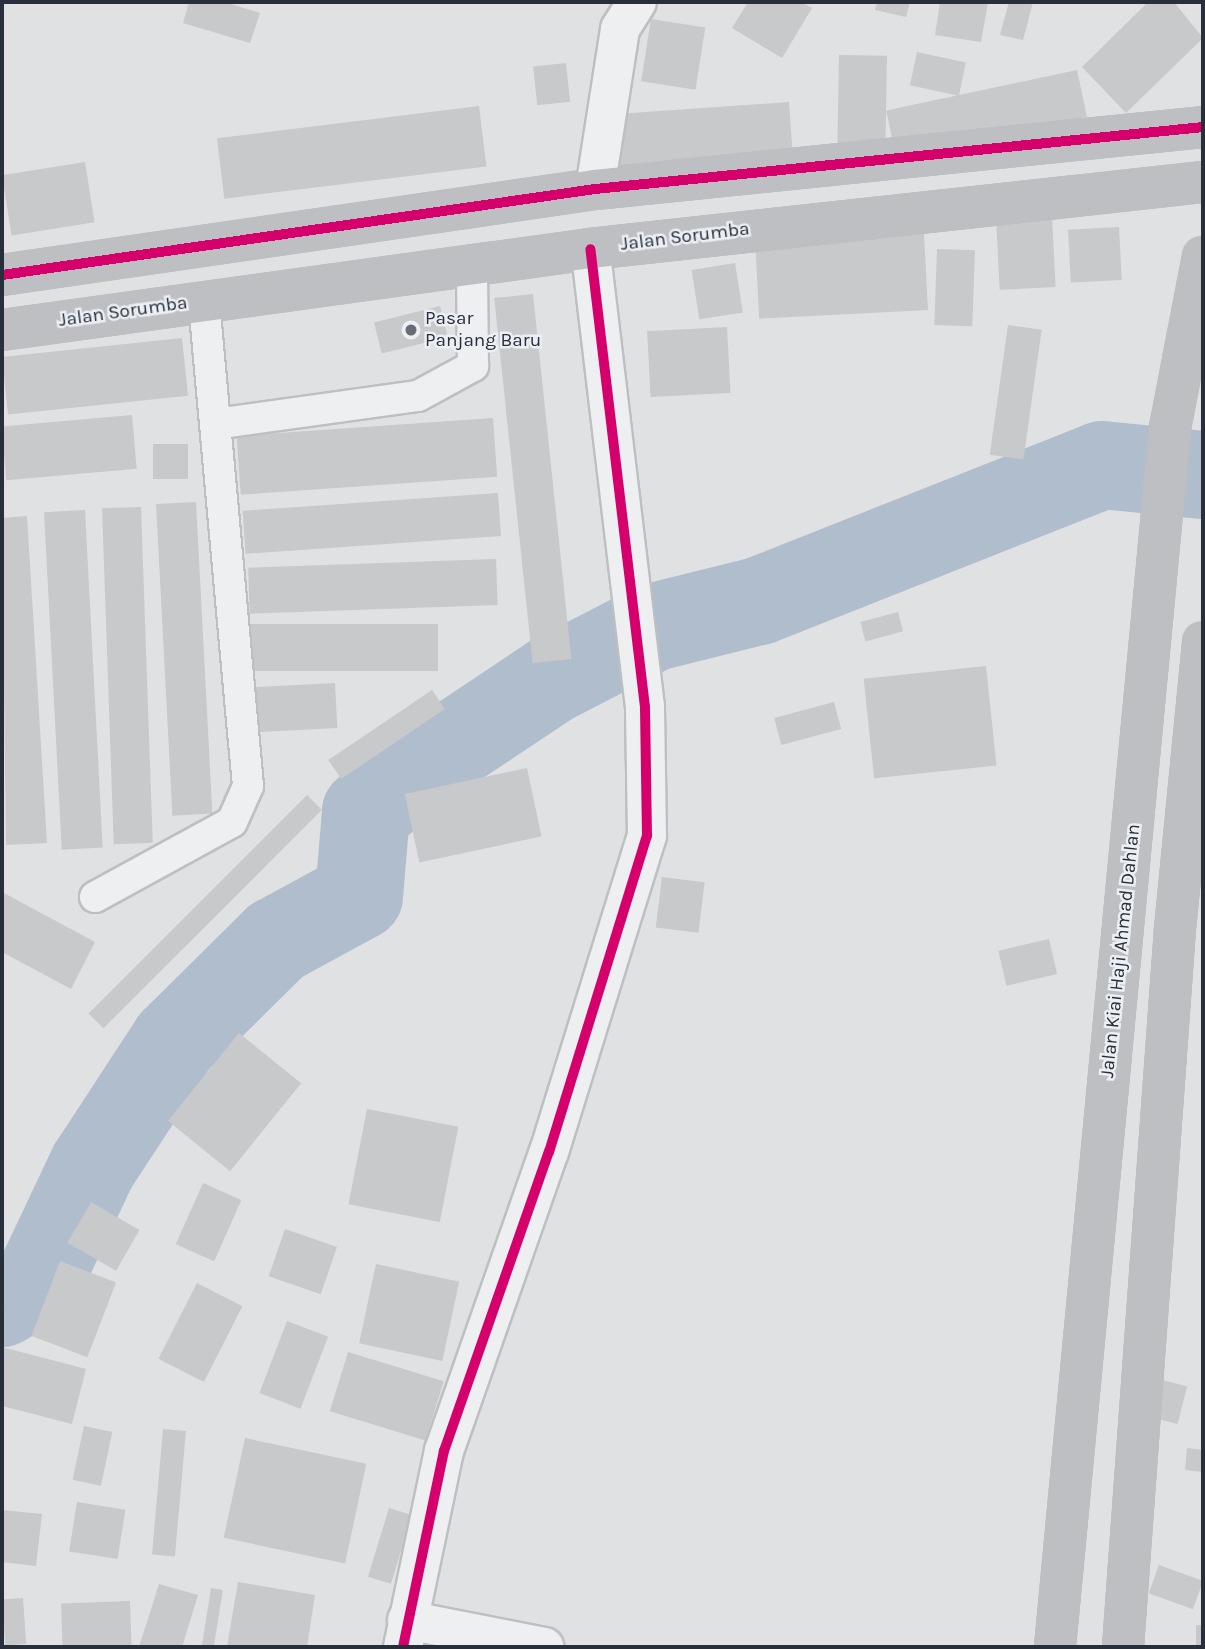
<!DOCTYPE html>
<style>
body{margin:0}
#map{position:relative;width:1205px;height:1649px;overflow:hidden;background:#dfe1e3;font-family:Karla,sans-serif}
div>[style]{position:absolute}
.river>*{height:88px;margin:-44px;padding:0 44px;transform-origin:44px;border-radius:44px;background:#afbdcc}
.building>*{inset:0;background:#c7c9cb;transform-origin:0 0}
.roads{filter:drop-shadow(2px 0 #bdbfc1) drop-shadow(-2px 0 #bdbfc1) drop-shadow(0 2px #bdbfc1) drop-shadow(0 -2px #bdbfc1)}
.lane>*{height:30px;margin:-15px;padding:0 15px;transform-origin:15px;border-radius:15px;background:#eeeff0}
.street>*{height:38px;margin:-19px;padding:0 19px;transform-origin:19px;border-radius:19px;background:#eeeff0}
.secondary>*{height:38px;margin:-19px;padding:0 19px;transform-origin:19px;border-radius:19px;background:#bdbfc3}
.cycleway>*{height:10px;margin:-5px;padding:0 5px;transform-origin:5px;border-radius:5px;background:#d6006c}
.dots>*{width:19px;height:19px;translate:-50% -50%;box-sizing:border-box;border:4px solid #eceff3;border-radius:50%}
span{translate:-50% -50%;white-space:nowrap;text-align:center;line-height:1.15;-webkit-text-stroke:5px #eceff3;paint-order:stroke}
.street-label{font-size:19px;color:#282e3a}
.poi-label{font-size:19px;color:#282e3a}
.left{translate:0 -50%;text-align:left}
.frame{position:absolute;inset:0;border:4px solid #282e3a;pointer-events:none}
</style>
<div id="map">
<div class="river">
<i style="left:2px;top:1303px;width:44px;rotate:-31.9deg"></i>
<i style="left:39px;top:1280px;width:126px;rotate:-64.7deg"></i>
<i style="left:93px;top:1166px;width:148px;rotate:-56.8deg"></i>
<i style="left:174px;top:1042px;width:144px;rotate:-44.7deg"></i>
<i style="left:276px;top:941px;width:94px;rotate:-28.5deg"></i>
<i style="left:359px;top:896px;width:84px;rotate:-85.2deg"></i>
<i style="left:366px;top:812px;width:116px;rotate:-37.3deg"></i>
<i style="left:458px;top:742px;width:112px;rotate:-33.7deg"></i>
<i style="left:551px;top:680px;width:116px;rotate:-27.2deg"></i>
<i style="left:654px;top:627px;width:108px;rotate:-13.9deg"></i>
<i style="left:759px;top:601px;width:369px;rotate:-21.6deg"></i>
<i style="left:1102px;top:465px;width:101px;rotate:5.7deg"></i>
</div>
<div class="building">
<i style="clip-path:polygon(189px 2px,224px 2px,260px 13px,250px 43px,183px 23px)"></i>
<i style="clip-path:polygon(748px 2px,801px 2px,812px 8px,782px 58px,732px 28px)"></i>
<i style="clip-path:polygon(877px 2px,910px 2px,906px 17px,875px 10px)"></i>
<i style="clip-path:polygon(940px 2px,988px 2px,981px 42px,935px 35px)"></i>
<i style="clip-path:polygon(1009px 2px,1033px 2px,1023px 40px,1000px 35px)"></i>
<i style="clip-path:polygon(1148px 2px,1174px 2px,1203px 38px,1126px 113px,1082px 67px)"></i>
<i style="left:651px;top:19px;width:55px;height:63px;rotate:9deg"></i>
<i style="left:917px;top:52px;width:50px;height:34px;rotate:12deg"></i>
<i style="left:839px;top:55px;width:48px;height:102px;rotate:1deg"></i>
<i style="left:566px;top:63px;width:39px;height:33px;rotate:84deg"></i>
<i style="left:1077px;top:70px;width:48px;height:195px;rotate:78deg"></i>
<i style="left:789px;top:102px;width:64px;height:173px;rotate:86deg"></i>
<i style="left:479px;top:106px;width:61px;height:264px;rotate:83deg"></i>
<i style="left:85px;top:162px;width:61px;height:84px;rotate:81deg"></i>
<i style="left:1052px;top:217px;width:70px;height:56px;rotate:87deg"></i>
<i style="left:1119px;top:227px;width:53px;height:51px;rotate:87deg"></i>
<i style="left:924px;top:234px;width:76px;height:169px;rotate:87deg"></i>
<i style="left:937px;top:249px;width:38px;height:76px;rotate:2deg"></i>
<i style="left:735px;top:263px;width:50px;height:44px;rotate:81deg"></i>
<i style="left:533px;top:294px;width:367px;height:39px;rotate:84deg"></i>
<i style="left:440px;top:306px;width:32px;height:68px;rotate:76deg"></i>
<i style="left:1008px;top:325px;width:34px;height:131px;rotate:8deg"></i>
<i style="left:727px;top:327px;width:66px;height:80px;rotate:87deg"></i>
<i style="left:182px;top:338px;width:58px;height:181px;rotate:84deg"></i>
<i style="left:132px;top:415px;width:54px;height:131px;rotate:85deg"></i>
<i style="left:493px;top:418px;width:59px;height:257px;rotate:86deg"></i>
<i style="left:153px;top:444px;width:35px;height:35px"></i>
<i style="left:498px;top:493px;width:43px;height:256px;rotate:86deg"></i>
<i style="left:196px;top:502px;width:312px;height:40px;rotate:87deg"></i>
<i style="left:141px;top:507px;width:336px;height:39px;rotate:88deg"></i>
<i style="left:85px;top:510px;width:338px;height:41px;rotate:87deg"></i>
<i style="clip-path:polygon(27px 516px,47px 843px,6px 845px,2px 518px)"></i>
<i style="left:496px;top:559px;width:46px;height:248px;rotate:88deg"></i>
<i style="left:898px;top:612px;width:20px;height:39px;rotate:75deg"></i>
<i style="left:438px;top:624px;width:47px;height:196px;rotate:90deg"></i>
<i style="left:986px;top:666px;width:100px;height:123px;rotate:84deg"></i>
<i style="left:335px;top:683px;width:45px;height:90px;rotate:87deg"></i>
<i style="left:432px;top:690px;width:23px;height:125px;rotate:56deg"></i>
<i style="left:834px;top:702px;width:28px;height:62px;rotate:75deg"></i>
<i style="left:527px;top:768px;width:70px;height:125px;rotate:78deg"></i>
<i style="left:307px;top:795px;width:21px;height:309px;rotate:45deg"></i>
<i style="left:662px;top:877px;width:43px;height:51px;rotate:7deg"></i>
<i style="clip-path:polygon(2px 892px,95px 942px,71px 989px,2px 952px)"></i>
<i style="left:1049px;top:939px;width:36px;height:52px;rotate:77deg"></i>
<i style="left:239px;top:1033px;width:80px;height:113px;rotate:39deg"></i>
<i style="left:367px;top:1109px;width:93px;height:97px;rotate:11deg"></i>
<i style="left:203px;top:1183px;width:42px;height:67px;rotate:24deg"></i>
<i style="left:91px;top:1202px;width:56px;height:47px;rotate:30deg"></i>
<i style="left:285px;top:1229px;width:55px;height:50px;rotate:19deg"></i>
<i style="left:60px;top:1261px;width:60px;height:80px;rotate:21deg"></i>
<i style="left:376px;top:1264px;width:85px;height:81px;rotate:12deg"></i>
<i style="left:197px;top:1283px;width:51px;height:85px;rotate:27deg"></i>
<i style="left:287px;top:1321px;width:44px;height:77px;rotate:21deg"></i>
<i style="clip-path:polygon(2px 1347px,86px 1369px,72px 1424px,2px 1406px)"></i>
<i style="left:348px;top:1352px;width:100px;height:62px;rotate:17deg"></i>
<i style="left:1158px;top:1379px;width:30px;height:39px;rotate:14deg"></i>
<i style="left:84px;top:1426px;width:29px;height:55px;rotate:12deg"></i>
<i style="left:163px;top:1429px;width:23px;height:126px;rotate:5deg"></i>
<i style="left:245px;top:1438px;width:124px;height:102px;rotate:12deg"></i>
<i style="clip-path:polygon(1187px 1448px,1203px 1450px,1203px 1472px,1185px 1470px)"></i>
<i style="left:77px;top:1502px;width:49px;height:50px;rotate:9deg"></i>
<i style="left:389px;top:1508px;width:24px;height:72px;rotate:17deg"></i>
<i style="clip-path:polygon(2px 1510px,42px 1514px,36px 1566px,2px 1562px)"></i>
<i style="left:1159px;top:1565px;width:47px;height:30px;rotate:20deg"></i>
<i style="clip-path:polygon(238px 1582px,315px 1595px,307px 1647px,227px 1647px)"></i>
<i style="clip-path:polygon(159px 1584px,198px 1595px,182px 1647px,139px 1647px)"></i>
<i style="left:211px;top:1588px;width:12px;height:60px;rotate:9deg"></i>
<i style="left:23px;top:1598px;width:46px;height:21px;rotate:86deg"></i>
<i style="left:130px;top:1601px;width:46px;height:69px;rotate:88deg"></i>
<i style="left:1196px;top:1625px;width:7px;height:22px"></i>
</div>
<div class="roads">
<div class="lane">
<i style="left:215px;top:424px;width:205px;rotate:-7.9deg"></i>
<i style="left:418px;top:396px;width:63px;rotate:-28.6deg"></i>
<i style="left:473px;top:366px;width:101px;rotate:-90.6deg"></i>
<i style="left:95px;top:897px;width:156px;rotate:-28.7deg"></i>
<i style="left:232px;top:822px;width:39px;rotate:-66deg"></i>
<i style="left:248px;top:786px;width:488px;rotate:-95.2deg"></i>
</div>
<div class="street">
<i style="left:595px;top:189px;width:162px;rotate:-81.1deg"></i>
<i style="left:620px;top:29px;width:32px;rotate:-58deg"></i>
<i style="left:407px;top:1620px;width:140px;rotate:11.1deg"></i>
<i style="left:403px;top:1647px;width:200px;rotate:-78.2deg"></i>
<i style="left:444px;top:1451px;width:317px;rotate:-70.7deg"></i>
<i style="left:549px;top:1152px;width:331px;rotate:-72.8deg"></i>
<i style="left:647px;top:836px;width:129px;rotate:-90.9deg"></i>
<i style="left:645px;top:707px;width:461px;rotate:-96.8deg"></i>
</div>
<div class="secondary">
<i style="left:2px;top:275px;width:599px;rotate:-8.25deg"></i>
<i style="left:595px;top:189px;width:611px;rotate:-5.82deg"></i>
<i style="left:2px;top:330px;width:594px;rotate:-7.84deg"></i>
<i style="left:590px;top:249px;width:617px;rotate:-6.24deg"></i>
<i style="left:1055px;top:1647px;width:1224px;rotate:-84.61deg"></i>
<i style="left:1170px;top:428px;width:174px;rotate:-79.1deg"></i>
<i style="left:1123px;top:1647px;width:720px;rotate:-85.86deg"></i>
<i style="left:1175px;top:929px;width:288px;rotate:-84.4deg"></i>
</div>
</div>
<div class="cycleway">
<i style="left:2px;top:275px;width:599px;rotate:-8.25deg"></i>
<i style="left:595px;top:189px;width:611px;rotate:-5.82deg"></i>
<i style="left:403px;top:1647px;width:200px;rotate:-78.2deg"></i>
<i style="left:444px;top:1451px;width:317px;rotate:-70.7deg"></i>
<i style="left:549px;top:1152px;width:331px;rotate:-72.8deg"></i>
<i style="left:647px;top:836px;width:129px;rotate:-90.9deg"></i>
<i style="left:645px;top:707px;width:461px;rotate:-96.8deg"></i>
</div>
<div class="dots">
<i style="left:411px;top:330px;background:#686d75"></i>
</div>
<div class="street-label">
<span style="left:685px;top:237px;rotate:-7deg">Jalan Sorumba</span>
<span style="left:123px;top:312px;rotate:-8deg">Jalan Sorumba</span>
<span style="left:1121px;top:951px;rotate:-84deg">Jalan Kiai Haji Ahmad Dahlan</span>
</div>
<div class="poi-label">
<span class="left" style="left:425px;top:330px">Pasar<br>Panjang Baru</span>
</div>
<div class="frame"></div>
</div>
